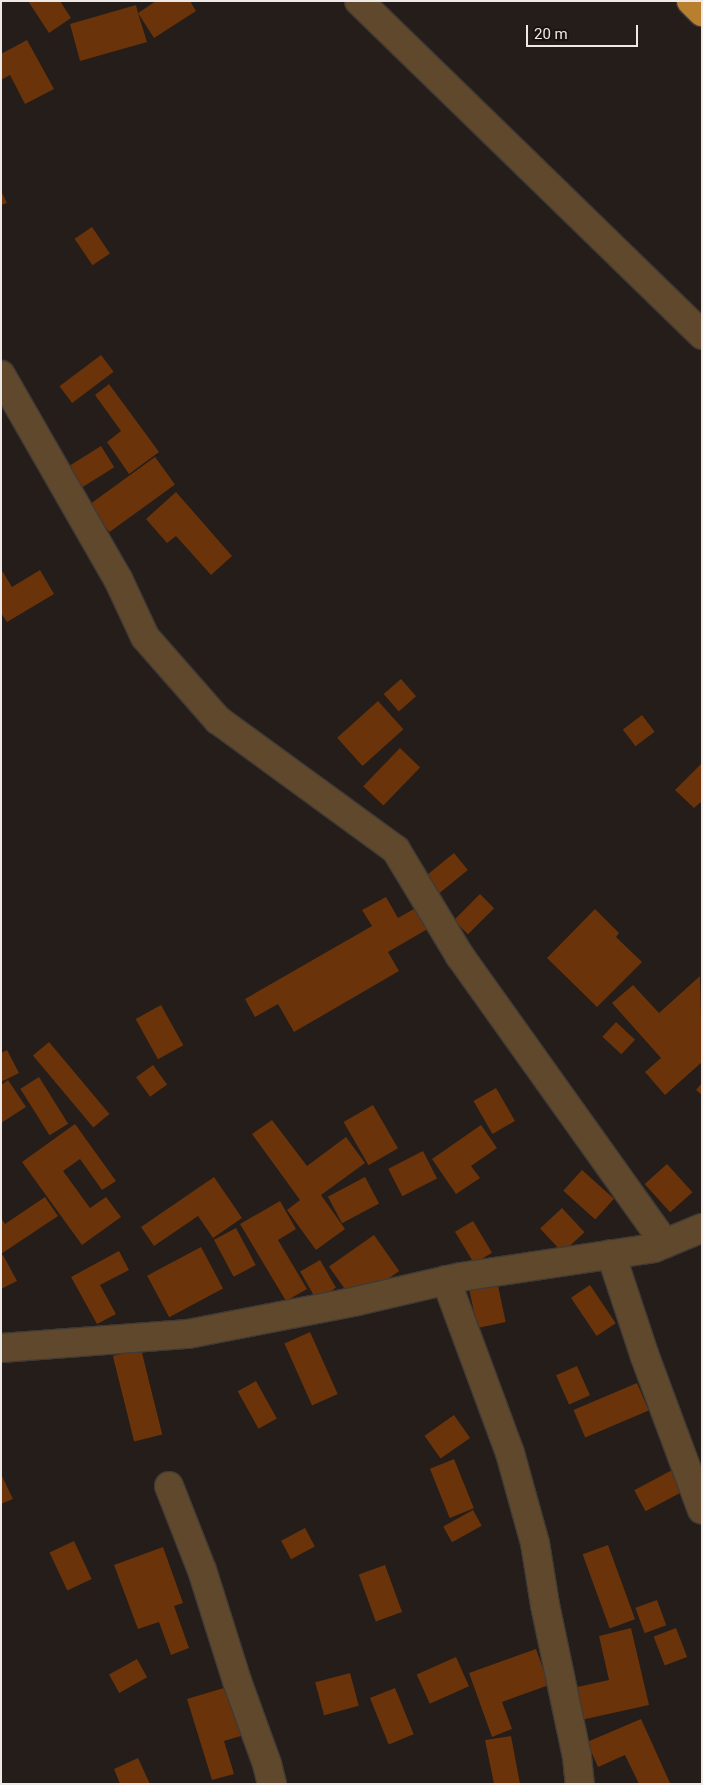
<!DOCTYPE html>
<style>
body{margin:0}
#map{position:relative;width:703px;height:1785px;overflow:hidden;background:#241d19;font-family:Roboto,sans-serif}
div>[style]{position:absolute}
.building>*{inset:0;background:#6a3309;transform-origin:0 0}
.roads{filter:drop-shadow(1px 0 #403a36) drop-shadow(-1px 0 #403a36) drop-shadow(0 1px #403a36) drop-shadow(0 -1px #403a36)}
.minor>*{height:28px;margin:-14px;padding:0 14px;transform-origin:14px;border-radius:14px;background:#5f482b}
.highway>*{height:28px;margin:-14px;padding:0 14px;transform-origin:14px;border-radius:14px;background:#b87f2f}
span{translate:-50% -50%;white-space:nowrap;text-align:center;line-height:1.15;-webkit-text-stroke:5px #1a1310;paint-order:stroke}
.frame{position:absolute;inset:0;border:2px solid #eee9e7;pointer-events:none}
.scale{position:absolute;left:526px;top:25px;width:112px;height:22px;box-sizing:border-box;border:2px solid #eee9e7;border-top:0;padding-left:6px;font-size:15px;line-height:18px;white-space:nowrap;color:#eee9e7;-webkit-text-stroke:4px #1a1310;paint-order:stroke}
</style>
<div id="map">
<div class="building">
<i style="clip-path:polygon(28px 1px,60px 1px,71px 18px,49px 33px)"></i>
<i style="clip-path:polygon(156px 1px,190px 1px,196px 11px,154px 38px,138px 13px,147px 42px,80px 61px,70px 24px,136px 5px,138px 13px)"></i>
<i style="clip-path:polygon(27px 40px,54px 89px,25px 104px,10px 75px,1px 80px,1px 54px)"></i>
<i style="clip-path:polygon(1px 191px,7px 203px,1px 205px)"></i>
<i style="left:92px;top:227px;width:32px;height:21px;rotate:56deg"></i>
<i style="left:101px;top:355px;width:21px;height:52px;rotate:53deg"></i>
<i style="clip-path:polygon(109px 384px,159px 452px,129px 474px,107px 442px,121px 431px,95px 395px)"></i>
<i style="left:101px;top:446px;width:25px;height:40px;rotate:58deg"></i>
<i style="left:155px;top:457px;width:34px;height:81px;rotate:54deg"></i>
<i style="clip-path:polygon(176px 492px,232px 556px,211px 575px,176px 536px,167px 543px,146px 519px)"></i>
<i style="clip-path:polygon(1px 569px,12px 587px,40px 570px,54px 594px,7px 622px,1px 613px)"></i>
<i style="left:401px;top:679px;width:23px;height:23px;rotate:49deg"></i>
<i style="left:378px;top:701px;width:38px;height:55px;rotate:48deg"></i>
<i style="left:642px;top:715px;width:21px;height:24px;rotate:53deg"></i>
<i style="left:400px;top:748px;width:28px;height:53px;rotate:44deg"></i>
<i style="clip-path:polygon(702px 763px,702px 801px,694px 808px,675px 790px)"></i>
<i style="left:454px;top:853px;width:22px;height:38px;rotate:51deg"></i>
<i style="left:480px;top:894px;width:20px;height:37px;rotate:45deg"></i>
<i style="clip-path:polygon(386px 897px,398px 918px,419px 906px,431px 927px,388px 952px,399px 971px,294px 1032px,278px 1004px,255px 1017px,245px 999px,372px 926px,362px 910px)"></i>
<i style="clip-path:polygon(595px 909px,619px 933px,616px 937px,642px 962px,597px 1007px,547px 958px)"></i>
<i style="clip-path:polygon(700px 976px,702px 1062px,665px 1095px,645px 1072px,661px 1058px,612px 1003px,633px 985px,659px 1013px)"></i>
<i style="left:161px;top:1005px;width:46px;height:29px;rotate:61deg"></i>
<i style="left:616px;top:1022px;width:26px;height:20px;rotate:43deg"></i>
<i style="left:49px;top:1042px;width:94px;height:21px;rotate:50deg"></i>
<i style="clip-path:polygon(7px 1050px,19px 1073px,1px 1082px,1px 1053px)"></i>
<i style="left:153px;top:1065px;width:24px;height:21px;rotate:54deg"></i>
<i style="left:39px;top:1077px;width:55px;height:22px;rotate:58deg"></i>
<i style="clip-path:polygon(8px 1080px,26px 1107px,1px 1123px,1px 1085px)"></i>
<i style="clip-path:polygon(702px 1083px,702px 1095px,696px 1090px)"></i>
<i style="left:496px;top:1088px;width:38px;height:26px;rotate:60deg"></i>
<i style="left:373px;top:1105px;width:50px;height:34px;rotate:60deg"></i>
<i style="clip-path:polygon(272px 1120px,307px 1166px,346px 1137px,365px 1163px,321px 1195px,345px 1229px,316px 1250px,287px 1210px,300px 1200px,252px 1134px)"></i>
<i style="clip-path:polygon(75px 1124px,116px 1181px,102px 1190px,80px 1159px,63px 1171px,90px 1208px,106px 1197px,121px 1217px,82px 1245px,22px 1162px)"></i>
<i style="clip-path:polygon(481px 1125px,497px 1148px,471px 1166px,480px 1178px,456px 1194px,432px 1159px)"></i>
<i style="left:423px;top:1151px;width:31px;height:39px;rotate:63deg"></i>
<i style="left:667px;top:1164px;width:38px;height:30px;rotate:48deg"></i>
<i style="left:582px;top:1170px;width:43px;height:28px;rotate:42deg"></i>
<i style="clip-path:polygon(214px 1177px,242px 1218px,213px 1238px,198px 1216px,154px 1246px,141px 1227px)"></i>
<i style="left:365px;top:1177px;width:30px;height:42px;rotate:62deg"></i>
<i style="clip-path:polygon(45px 1197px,58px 1216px,1px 1254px,1px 1218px,5px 1224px)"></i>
<i style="clip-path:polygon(280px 1201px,296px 1229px,278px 1240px,307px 1289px,286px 1301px,240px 1224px)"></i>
<i style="left:562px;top:1208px;width:33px;height:30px;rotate:47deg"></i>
<i style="left:473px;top:1221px;width:37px;height:21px;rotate:59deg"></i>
<i style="left:236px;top:1228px;width:42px;height:25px;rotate:62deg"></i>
<i style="left:374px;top:1235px;width:44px;height:55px;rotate:55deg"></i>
<i style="left:201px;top:1247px;width:47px;height:61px;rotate:62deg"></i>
<i style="clip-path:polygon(119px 1251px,129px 1270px,100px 1285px,116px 1314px,97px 1324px,71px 1277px)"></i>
<i style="clip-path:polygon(3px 1255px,17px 1281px,1px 1289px,1px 1256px)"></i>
<i style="left:320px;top:1260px;width:32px;height:23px;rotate:60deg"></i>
<i style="left:497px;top:1281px;width:42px;height:29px;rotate:78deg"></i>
<i style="left:590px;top:1285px;width:46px;height:23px;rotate:56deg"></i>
<i style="left:310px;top:1332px;width:68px;height:28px;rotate:66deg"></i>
<i style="left:141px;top:1349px;width:88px;height:29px;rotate:76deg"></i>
<i style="left:577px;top:1366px;width:32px;height:23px;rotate:66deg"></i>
<i style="left:256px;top:1381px;width:43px;height:21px;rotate:61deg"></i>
<i style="left:637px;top:1383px;width:30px;height:69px;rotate:67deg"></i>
<i style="left:454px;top:1415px;width:28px;height:36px;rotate:55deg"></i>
<i style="left:454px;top:1459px;width:53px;height:26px;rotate:68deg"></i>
<i style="left:674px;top:1469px;width:24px;height:45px;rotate:62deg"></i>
<i style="clip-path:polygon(1px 1474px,13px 1499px,1px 1504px)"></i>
<i style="left:473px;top:1510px;width:18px;height:34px;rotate:61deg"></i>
<i style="left:305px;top:1528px;width:21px;height:27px;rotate:62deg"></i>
<i style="left:74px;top:1541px;width:42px;height:27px;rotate:65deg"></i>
<i style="left:608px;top:1545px;width:79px;height:27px;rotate:70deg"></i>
<i style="clip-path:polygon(163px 1547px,183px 1603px,174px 1606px,189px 1648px,171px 1655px,159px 1622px,138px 1629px,114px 1565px)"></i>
<i style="left:385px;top:1565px;width:50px;height:28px;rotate:70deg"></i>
<i style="left:657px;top:1600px;width:27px;height:23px;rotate:70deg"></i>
<i style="clip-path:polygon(631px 1628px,649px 1705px,581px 1720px,573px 1688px,609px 1680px,599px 1636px)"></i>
<i style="left:676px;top:1628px;width:31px;height:24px;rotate:69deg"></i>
<i style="clip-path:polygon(536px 1649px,549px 1685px,502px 1702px,512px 1729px,492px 1737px,469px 1673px)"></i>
<i style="left:456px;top:1657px;width:32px;height:43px;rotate:66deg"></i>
<i style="left:137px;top:1659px;width:21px;height:32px;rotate:61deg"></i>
<i style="left:350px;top:1673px;width:34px;height:36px;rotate:75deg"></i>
<i style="clip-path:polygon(237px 1684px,251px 1733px,224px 1741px,234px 1774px,212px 1780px,187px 1699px)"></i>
<i style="left:395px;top:1688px;width:50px;height:27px;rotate:68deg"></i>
<i style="clip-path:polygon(641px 1719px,670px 1783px,639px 1784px,625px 1755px,598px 1767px,587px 1742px)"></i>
<i style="clip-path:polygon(511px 1736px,520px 1784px,494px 1784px,485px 1740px)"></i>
<i style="clip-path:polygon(138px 1758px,150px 1784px,120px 1784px,114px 1769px)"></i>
</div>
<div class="roads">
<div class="minor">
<i style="left:359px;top:1px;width:479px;rotate:44.2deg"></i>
<i style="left:1px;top:375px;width:235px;rotate:60.2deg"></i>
<i style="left:118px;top:579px;width:64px;rotate:65deg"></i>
<i style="left:145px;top:637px;width:111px;rotate:48.7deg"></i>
<i style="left:218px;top:720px;width:220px;rotate:36.1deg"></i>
<i style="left:396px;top:850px;width:124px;rotate:58.9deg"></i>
<i style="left:460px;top:956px;width:353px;rotate:54.5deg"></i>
<i style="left:611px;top:1254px;width:105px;rotate:71.7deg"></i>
<i style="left:644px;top:1354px;width:166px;rotate:69.6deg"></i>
<i style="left:446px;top:1280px;width:184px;rotate:69.7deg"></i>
<i style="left:510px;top:1453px;width:93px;rotate:74.5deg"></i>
<i style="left:535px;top:1543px;width:63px;rotate:80.8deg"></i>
<i style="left:545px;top:1605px;width:155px;rotate:78.1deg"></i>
<i style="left:577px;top:1757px;width:27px;rotate:84deg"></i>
<i style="left:1px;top:1348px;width:188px;rotate:-4.3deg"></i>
<i style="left:188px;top:1334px;width:172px;rotate:-11deg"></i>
<i style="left:357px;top:1301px;width:107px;rotate:-13deg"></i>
<i style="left:461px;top:1277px;width:195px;rotate:-8.5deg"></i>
<i style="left:654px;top:1248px;width:52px;rotate:-22.6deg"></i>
<i style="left:169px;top:1486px;width:90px;rotate:68.6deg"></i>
<i style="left:202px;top:1570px;width:116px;rotate:72.5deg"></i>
<i style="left:237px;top:1681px;width:88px;rotate:70.1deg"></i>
<i style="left:267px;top:1764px;width:21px;rotate:76deg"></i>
</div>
<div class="highway">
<i style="left:691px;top:1px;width:16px;rotate:45deg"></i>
</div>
</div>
<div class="frame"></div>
<div class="scale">20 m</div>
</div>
